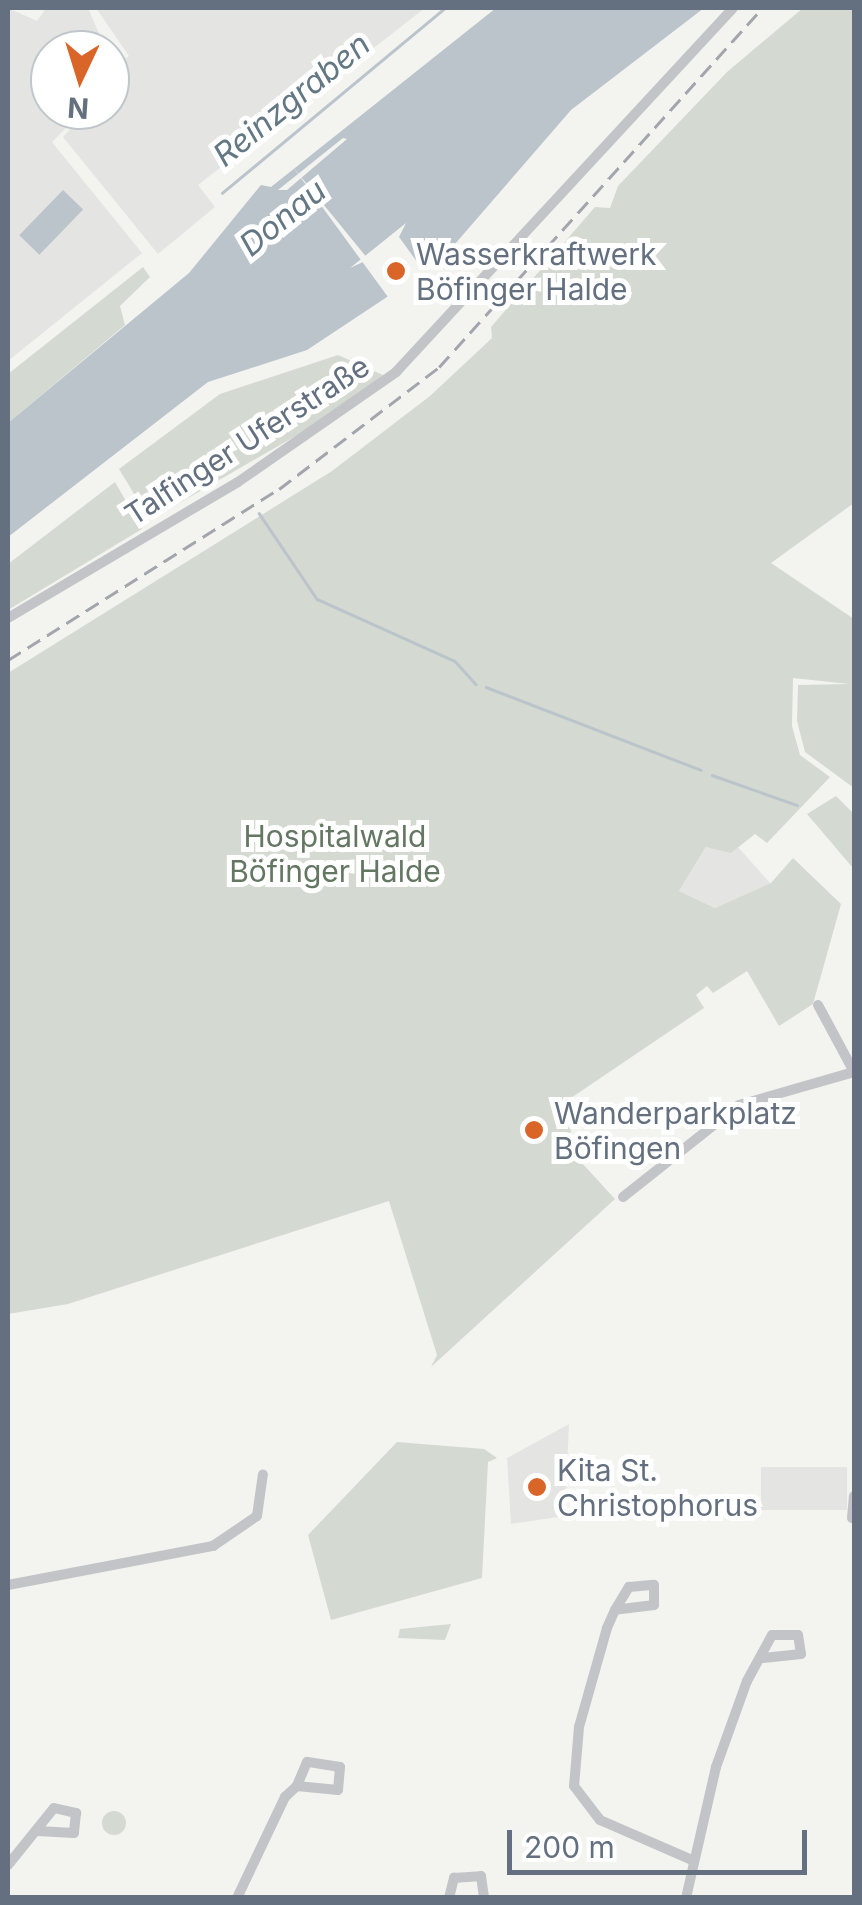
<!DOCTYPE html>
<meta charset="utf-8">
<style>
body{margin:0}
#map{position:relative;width:862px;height:1905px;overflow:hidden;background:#f3f4f0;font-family:Inter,sans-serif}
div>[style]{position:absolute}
.built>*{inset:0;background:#e4e5e3;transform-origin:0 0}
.green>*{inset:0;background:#d4dad1}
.round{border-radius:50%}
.water>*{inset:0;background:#bac4ca;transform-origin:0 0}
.pier>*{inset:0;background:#f3f4f0}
.stream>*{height:2.5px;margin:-1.25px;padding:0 1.25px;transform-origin:1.25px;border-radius:1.25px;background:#bac4ca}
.minor>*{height:10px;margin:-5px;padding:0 5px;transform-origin:5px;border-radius:5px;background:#c2c4c8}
.rail>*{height:2.5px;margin-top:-1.25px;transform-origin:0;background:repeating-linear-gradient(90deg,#a2a6ac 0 15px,transparent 0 23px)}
.dots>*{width:28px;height:28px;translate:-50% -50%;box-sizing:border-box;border:5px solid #fff;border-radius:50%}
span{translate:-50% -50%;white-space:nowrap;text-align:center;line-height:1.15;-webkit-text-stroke:10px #fff;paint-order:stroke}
.poi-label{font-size:30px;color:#64707f}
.left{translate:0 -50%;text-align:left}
.street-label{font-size:30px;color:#64707f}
.park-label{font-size:30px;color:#647762}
.water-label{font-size:32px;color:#647884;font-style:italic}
.frame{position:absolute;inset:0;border:10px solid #64707f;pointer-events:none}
.north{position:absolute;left:30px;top:30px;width:100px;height:100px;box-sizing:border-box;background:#fff;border:2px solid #c1c6cc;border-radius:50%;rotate:184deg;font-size:28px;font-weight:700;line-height:40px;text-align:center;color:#64707f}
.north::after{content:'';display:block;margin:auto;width:35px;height:45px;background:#da6529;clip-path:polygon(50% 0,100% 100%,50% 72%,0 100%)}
.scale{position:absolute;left:507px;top:1830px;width:300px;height:45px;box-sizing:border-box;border:5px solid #64707f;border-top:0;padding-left:12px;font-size:30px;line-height:35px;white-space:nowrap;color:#64707f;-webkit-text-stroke:8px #fff;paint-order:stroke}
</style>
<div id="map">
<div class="built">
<i style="clip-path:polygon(8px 8px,37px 21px,46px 8px,88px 8px,106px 50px,50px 50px,50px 110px,84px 110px,52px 142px,142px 253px,8px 361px)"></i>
<i style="clip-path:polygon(96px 8px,425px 8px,198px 185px,215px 207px,158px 254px,63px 137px,87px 110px,110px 110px,110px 69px,129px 56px)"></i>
<i style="clip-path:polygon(707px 846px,738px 847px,771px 884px,715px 908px,679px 891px)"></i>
<i style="clip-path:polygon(569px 1424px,565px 1516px,511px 1524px,507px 1458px)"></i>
<i style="left:761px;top:1467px;width:86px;height:43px"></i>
</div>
<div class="green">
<i style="clip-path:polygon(803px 8px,854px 8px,854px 503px,771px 563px,854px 619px,854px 788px,805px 752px,797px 721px,798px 685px,849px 684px,793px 678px,792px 726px,800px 755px,830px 777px,767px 843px,755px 834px,731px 853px,706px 847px,679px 891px,715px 908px,771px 883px,793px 858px,841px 904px,813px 1004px,779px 1026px,747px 971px,713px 993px,707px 986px,696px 995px,704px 1008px,568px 1100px,571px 1133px,559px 1138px,615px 1199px,431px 1367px,437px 1355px,389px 1201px,68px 1304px,8px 1314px,8px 673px,332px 471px,430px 396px,492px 338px,491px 327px,595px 207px,610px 208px,618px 186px,727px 72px)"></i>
<i style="clip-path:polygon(143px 267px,150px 277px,120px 306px,125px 325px,8px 423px,8px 374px)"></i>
<i style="clip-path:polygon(338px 355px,383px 375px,337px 412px,150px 520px,119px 469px,220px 394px)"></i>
<i style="clip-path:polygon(115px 482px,142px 529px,8px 610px,8px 564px)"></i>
<i style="clip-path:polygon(836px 796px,854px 814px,853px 868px,807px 814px)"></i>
<i style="clip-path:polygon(397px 1442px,484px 1449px,497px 1458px,488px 1462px,482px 1578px,331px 1620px,308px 1535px)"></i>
<i style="clip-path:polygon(451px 1624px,445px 1640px,398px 1638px,400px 1629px)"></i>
<i class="round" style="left:102px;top:1811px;width:24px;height:24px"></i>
</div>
<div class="water">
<i style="clip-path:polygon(evenodd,496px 8px,704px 8px,571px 110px,448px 252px,423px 270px,399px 237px,406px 223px,350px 268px,363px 262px,390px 295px,307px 350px,208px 382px,8px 537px,8px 423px,189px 273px,261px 185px,271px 187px,496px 8px,347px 139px,287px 190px,278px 190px,343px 138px,347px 139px)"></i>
<i style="left:63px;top:190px;width:28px;height:63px;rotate:44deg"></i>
</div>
<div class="pier">
<i style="clip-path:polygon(293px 167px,394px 291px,393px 299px,388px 297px)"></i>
</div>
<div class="stream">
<i style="left:222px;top:193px;width:290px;rotate:-39.7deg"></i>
<i style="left:259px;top:513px;width:104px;rotate:56deg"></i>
<i style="left:317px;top:599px;width:151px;rotate:24.2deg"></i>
<i style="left:455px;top:661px;width:31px;rotate:48deg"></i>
<i style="left:486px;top:687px;width:230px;rotate:21.1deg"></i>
<i style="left:712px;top:775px;width:90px;rotate:19.4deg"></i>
</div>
<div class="minor">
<i style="left:8px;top:618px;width:267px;rotate:-30.6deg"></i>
<i style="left:238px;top:482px;width:193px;rotate:-34.8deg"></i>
<i style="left:396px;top:372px;width:496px;rotate:-47.2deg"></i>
<i style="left:623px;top:1197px;width:148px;rotate:-38.4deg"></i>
<i style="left:739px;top:1105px;width:120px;rotate:-16deg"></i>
<i style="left:854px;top:1072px;width:76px;rotate:-118.2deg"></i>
<i style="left:852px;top:1518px;width:22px;rotate:-85deg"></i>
<i style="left:8px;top:1585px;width:209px;rotate:-10.8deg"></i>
<i style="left:213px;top:1546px;width:53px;rotate:-34.3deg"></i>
<i style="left:257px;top:1516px;width:42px;rotate:-81.9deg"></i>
<i style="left:615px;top:1610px;width:27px;rotate:-59deg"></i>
<i style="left:629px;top:1587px;width:25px;rotate:-5deg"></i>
<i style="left:654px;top:1585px;width:20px;rotate:90deg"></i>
<i style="left:654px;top:1605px;width:39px;rotate:173deg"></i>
<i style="left:615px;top:1610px;width:20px;rotate:114deg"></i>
<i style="left:607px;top:1628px;width:103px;rotate:105.8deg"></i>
<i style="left:579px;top:1727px;width:59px;rotate:94.8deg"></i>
<i style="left:574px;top:1786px;width:43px;rotate:52.6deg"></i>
<i style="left:600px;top:1820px;width:100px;rotate:23.5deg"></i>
<i style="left:8px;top:1865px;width:73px;rotate:-51.1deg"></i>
<i style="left:54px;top:1808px;width:23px;rotate:13deg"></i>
<i style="left:76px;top:1813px;width:20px;rotate:96deg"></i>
<i style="left:74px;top:1833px;width:37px;rotate:-177deg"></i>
<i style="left:237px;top:1898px;width:112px;rotate:-64.6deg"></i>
<i style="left:285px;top:1797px;width:16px;rotate:-43deg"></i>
<i style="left:297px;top:1786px;width:41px;rotate:5.6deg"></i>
<i style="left:338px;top:1790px;width:23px;rotate:-85deg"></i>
<i style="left:340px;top:1767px;width:33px;rotate:-171deg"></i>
<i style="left:307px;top:1762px;width:26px;rotate:113deg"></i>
<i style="left:449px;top:1898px;width:21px;rotate:-76deg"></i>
<i style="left:454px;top:1878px;width:27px;rotate:-4deg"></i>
<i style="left:481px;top:1876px;width:22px;rotate:82deg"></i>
<i style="left:686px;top:1898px;width:134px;rotate:-77.1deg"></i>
<i style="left:716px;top:1767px;width:91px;rotate:-70.2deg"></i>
<i style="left:747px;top:1681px;width:52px;rotate:-61.5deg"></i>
<i style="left:772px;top:1635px;width:26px"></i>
<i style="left:798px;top:1635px;width:19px;rotate:81deg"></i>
<i style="left:801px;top:1654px;width:38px;rotate:174deg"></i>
</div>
<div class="rail">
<i style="left:8px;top:660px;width:320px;rotate:-32.3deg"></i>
<i style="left:279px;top:489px;width:201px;rotate:-37.3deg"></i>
<i style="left:439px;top:367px;width:483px;rotate:-48deg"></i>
</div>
<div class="dots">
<i style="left:396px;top:271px;background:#da6529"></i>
<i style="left:534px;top:1130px;background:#da6529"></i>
<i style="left:537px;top:1487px;background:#da6529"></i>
</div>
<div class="poi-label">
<span class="left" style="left:416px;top:271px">Wasserkraftwerk<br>Böfinger Halde</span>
<span class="left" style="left:554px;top:1130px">Wanderparkplatz<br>Böfingen</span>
<span class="left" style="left:557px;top:1487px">Kita St.<br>Christophorus</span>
</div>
<div class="street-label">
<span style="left:247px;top:440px;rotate:-33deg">Talfinger Uferstraße</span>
</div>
<div class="park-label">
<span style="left:335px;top:853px">Hospitalwald<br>Böfinger Halde</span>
</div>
<div class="water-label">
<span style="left:292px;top:100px;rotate:-39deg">Reinzgraben</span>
<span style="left:283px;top:218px;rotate:-39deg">Donau</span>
</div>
<div class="frame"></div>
<div class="north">N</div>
<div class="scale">200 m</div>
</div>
